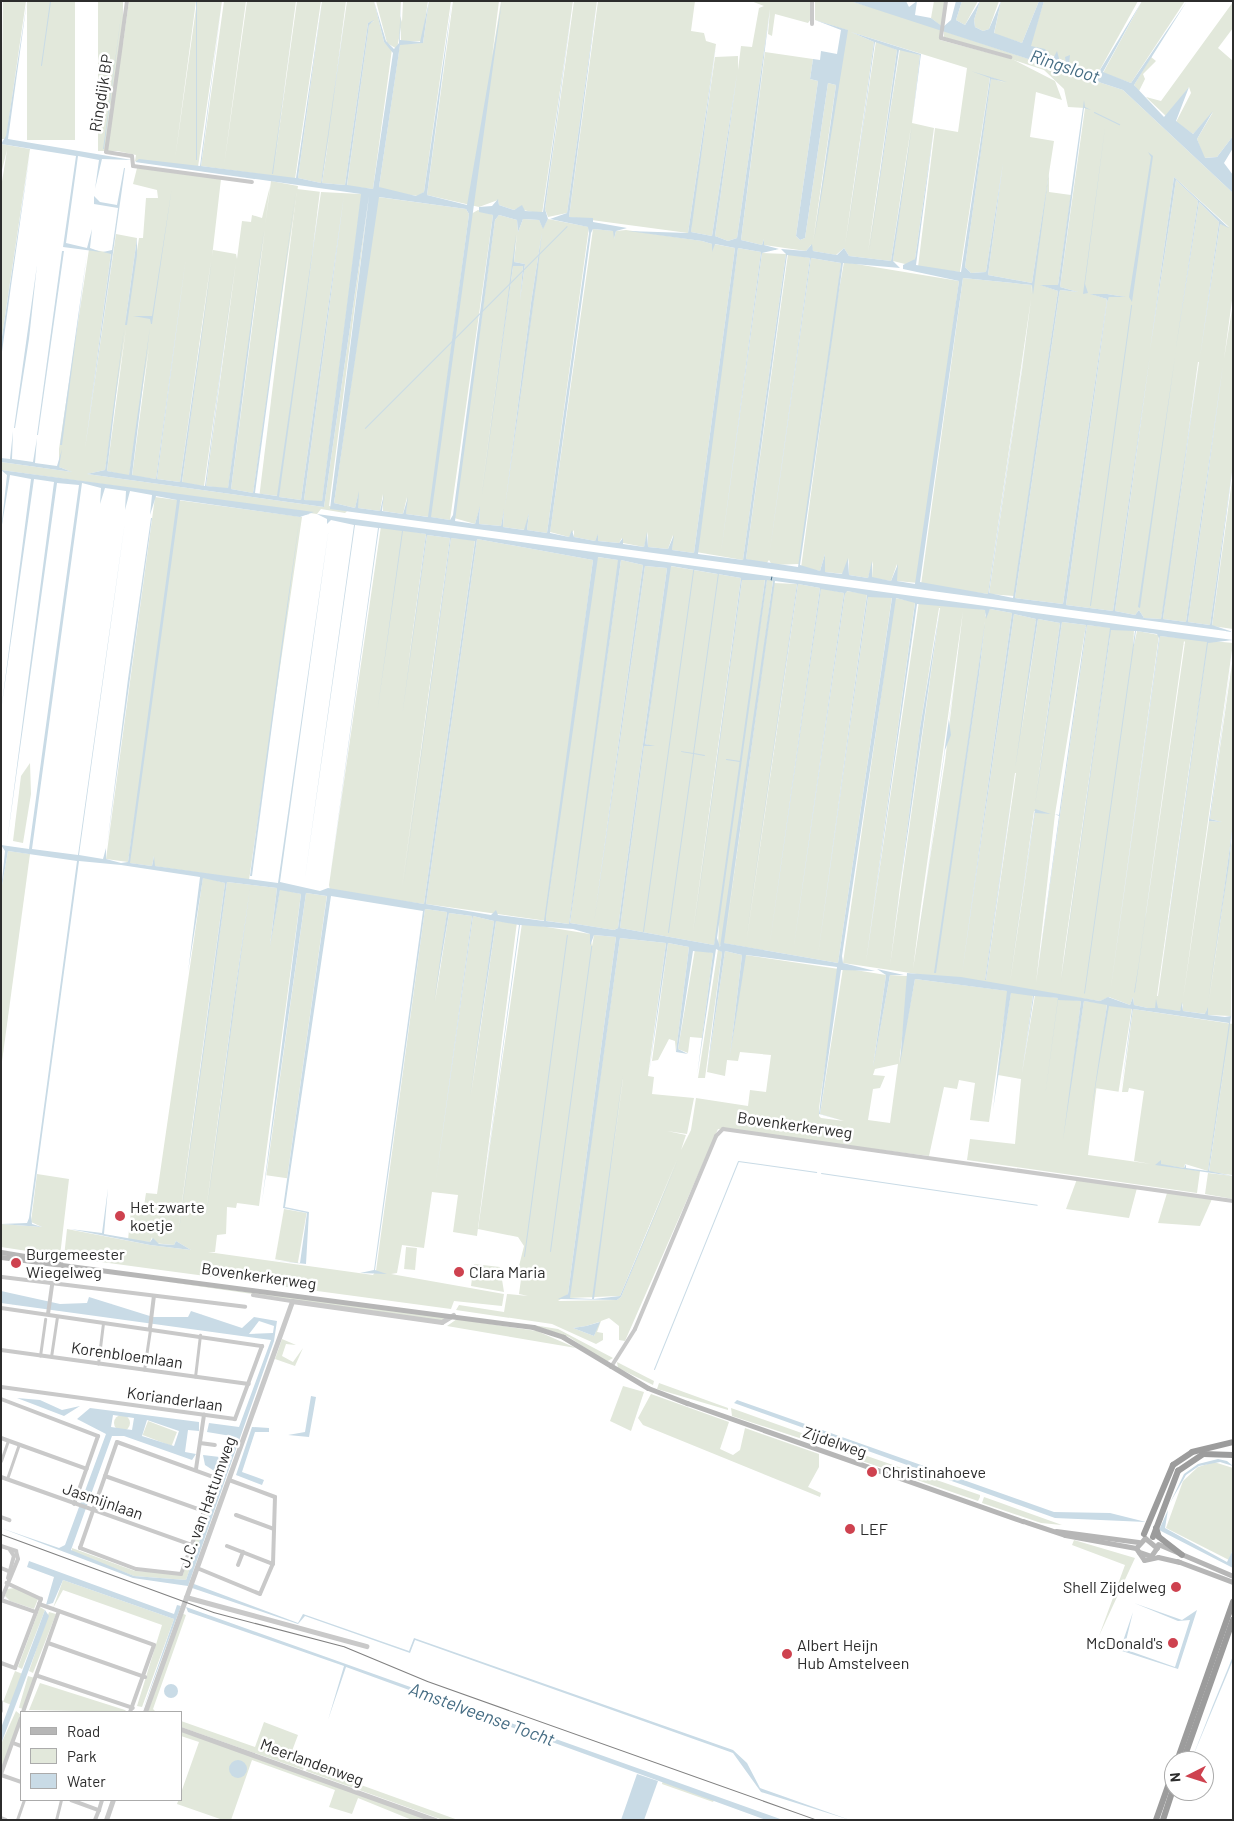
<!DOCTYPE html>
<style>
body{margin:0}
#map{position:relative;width:1234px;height:1821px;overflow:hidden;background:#fff;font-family:Barlow,sans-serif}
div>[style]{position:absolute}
.green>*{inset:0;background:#e2e8db;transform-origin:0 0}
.round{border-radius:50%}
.water>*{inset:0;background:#c9dbe6;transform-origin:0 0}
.stream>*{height:1px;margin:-0.5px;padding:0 0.5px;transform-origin:0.5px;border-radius:0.5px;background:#c9dbe6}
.ferry>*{height:1px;margin-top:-0.5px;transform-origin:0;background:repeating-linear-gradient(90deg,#456c83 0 6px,transparent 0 11px)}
.pedestrian>*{height:2.5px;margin:-1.25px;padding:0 1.25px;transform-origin:1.25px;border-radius:1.25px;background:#c9c9c9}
.minor>*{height:4px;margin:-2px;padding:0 2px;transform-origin:2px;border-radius:2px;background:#c9c9c9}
.tertiary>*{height:4.5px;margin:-2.25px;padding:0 2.25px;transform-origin:2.25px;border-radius:2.25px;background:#c9c9c9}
.secondary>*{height:5px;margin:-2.5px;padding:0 2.5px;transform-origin:2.5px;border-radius:2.5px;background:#b6b6b6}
.trunk>*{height:6px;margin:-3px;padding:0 3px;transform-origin:3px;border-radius:3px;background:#9c9c9c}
.tram>*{height:1px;margin:-0.5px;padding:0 0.5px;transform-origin:0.5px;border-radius:0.5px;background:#818181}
.dots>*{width:14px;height:14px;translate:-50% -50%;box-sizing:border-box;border:2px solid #fff;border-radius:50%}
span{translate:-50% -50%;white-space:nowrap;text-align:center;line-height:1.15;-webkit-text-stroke:5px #fff;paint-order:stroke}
.street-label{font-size:16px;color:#2c2c2c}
.poi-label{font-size:16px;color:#2c2c2c}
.left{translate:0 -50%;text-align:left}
.right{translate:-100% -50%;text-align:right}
.water-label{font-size:18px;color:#456c83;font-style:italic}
.frame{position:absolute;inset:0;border:2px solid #2c2c2c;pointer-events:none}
.legend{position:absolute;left:20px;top:1711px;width:162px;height:90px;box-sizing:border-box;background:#fff;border:1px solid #ababab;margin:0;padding:6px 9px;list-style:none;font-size:15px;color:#2c2c2c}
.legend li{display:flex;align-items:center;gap:10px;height:25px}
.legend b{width:25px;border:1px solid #ababab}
.north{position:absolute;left:1164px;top:1751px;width:50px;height:50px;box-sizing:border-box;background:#fff;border:1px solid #ababab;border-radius:50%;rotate:265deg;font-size:14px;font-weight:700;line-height:20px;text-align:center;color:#2c2c2c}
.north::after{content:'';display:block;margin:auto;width:18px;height:22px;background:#ce424f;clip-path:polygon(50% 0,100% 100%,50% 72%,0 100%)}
</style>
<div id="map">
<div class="green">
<i style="clip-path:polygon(3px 1px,26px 1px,6px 139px,1px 139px)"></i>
<i style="left:27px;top:1px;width:48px;height:139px"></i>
<i style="left:98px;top:1px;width:25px;height:150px"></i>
<i style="clip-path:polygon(129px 1px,196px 1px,175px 159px,197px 1px,222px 1px,198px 167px,135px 161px,136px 155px,108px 149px)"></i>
<i style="clip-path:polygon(224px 1px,246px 1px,224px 166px,247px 1px,296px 1px,273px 174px,297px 1px,321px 1px,295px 179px,201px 166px)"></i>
<i style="clip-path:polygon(322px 1px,346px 1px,333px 102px,347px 1px,374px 1px,384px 42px,392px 49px,373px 189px,347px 186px,369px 24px,374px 21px,368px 23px,345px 185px,322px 183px,329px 136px,321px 183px,298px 178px)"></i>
<i style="clip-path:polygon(376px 1px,401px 1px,400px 16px,402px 22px,403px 1px,428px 1px,422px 41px,401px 42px,401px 27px,397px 49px,387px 43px)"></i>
<i style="clip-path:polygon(429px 1px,451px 1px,424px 192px,418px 196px,385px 192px,379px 187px,400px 44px,423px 43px)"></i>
<i style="clip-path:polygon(453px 1px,499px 1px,492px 57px,501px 1px,573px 1px,542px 214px,523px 210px,522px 206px,514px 210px,499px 205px,498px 200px,479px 207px,427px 195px)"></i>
<i style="clip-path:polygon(574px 1px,597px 1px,567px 213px,548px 217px,545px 209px)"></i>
<i style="clip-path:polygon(598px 1px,695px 1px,691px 31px,704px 33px,706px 41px,716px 44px,688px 233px,569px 217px)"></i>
<i style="clip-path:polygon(751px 1px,810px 1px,811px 19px,808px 23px,775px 14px,772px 36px,768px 34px,770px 9px,737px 238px,728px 241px,715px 236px,737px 74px,712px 236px,691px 232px,692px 218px,715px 57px,738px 56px,738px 70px,741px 46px,752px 47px,759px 8px,764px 6px)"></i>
<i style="clip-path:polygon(815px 1px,850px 1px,941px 28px,940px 40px,1012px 59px,1055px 81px,1062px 100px,1036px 92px,1030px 137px,1054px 141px,1032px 283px,988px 275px,1003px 163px,986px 272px,971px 273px,965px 267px,991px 78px,1006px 83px,990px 77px,960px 272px,918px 267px,935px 128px,958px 132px,967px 68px,851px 32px,874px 42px,845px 245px,876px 41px,897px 50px,868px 252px,900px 49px,920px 55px,912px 123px,934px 128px,915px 259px,909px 265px,893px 261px,911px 126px,891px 261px,849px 256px,844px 248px,836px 255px,813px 251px,811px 245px,806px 251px,764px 245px,764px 239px,762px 245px,741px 240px,765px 52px,813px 59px,810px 79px,818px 81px,796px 236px,800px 240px,805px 238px,828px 83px,836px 85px,813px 241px,847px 30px,815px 20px)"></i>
<i style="clip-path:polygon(934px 1px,945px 1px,941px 26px,931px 18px)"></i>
<i style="clip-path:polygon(962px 1px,978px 1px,965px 25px,956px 20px)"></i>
<i style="clip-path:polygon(980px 1px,999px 1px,989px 29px,983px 31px,975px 27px,974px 20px)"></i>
<i style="clip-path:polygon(1001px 1px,1039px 1px,1022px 43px,994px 34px)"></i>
<i style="clip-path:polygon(1044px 1px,1138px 1px,1097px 75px,1030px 46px)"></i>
<i style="clip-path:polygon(1142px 1px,1185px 1px,1131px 83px,1103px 73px)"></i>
<i style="clip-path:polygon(1233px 2px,1233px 28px,1218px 48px,1233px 61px,1233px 136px,1217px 157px,1204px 158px,1197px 139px,1213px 112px,1193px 134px,1176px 122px,1191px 93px,1189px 87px,1167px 117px,1146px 97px,1161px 101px)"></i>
<i style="clip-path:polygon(evenodd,944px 31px,1123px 90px,1233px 193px,1233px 293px,1224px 359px,1233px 303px,1233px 465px,1210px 625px,1188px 622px,1223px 365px,1186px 622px,1163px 619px,1168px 579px,1161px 619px,1144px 618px,1139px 610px,1135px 615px,1115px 611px,1150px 355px,1113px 611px,1066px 605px,1107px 302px,1109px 296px,1125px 297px,1107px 294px,1091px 294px,1107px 299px,1063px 604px,1015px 598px,1059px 295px,1060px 290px,1078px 292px,1060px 287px,1085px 108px,1068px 107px,1064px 89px,1044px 70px,944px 37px,944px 31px,1174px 177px,1229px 227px,1220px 224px,1200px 357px,1219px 222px,1199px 202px,1179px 328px,1198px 201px,1176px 180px,1150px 350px,1174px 177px,944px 31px,1198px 362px,1199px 362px,1170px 568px,1170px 567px,1198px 362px)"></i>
<i style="clip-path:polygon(1151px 57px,1156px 61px,1143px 74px,1145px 79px,1139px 91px,1134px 85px)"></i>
<i style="clip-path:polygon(1px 144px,30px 149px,1px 343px,1px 188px,7px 150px,1px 174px)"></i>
<i style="clip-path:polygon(137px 168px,221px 179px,212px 257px,213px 250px,236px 254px,237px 259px,242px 221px,251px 222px,252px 215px,262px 218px,270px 186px,265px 226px,271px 181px,298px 186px,253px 493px,231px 489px,265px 229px,228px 489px,206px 486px,236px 262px,204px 486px,182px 483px,211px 260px,180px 482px,157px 479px,186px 257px,156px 479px,132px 476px,149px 347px,129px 476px,107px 471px,126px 328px,105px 470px,87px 474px,324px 507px,369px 196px,329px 506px,348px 510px,345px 513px,321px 509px,317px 514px,1px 470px,1px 462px,72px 472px,59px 467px,59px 449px,89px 249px,111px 253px,85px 449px,116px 234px,137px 238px,125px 325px,139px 238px,143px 238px,146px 198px,158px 198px,157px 190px,133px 184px)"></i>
<i style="clip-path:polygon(1049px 172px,1049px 192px,1071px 195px,1058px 285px,1041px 285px,1058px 291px,1014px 596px,989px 594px,1022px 370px,1031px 299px,988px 594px,921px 585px,963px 278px,1032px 285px,1031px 294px)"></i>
<i style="left:297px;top:189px;width:23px;height:307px;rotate:7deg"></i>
<i style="clip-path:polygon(321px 192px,361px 194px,361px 199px,322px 502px,318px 503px,304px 500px,344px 195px,301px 500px,279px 497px)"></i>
<i style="clip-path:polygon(378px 197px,466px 209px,469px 214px,429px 517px,406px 514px,407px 497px,403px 514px,383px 511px,383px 494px,380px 511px,358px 508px,358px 496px,355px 508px,334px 503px)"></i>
<i style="clip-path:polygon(478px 210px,493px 215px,450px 520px,430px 517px,471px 214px)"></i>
<i style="clip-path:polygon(evenodd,499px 215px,517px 220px,518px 232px,523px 219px,539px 220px,543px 228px,548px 219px,589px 227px,547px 533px,527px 530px,529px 513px,525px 530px,503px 527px,504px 510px,501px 526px,479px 524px,480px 507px,475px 524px,454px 518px,495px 220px,499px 215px,542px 232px,533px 304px,505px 507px,531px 303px,542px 232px,499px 215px,517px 234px,514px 262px,525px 264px,520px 300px,523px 266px,513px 266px,480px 502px,517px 234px)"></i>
<i style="clip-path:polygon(593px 229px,614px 231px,614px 239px,616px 231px,626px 230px,702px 241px,712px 244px,712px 251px,714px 244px,735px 248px,694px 553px,672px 550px,673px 535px,668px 549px,648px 547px,648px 532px,644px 547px,623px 543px,622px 538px,619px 543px,598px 541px,598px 535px,595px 541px,574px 537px,574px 530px,569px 537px,550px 532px)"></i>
<i style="clip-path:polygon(738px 248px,761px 252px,721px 552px,762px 253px,786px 254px,743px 560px,696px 552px)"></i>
<i style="clip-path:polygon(788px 254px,810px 258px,769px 557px,811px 258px,841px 263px,836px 307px,844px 262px,959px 281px,918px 583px,897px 581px,897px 564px,891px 581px,872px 578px,873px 561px,868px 578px,849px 575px,849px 558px,845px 574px,825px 572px,825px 554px,820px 571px,801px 568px,833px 329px,799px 564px,772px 565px,769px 560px,766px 564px,746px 559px)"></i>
<i style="clip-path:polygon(1233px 473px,1233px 629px,1212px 626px)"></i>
<i style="clip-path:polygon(155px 497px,302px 517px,249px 880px,154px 866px,154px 856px,152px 866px,129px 863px,145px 748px,128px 862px,106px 859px)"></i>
<i style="clip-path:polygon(381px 526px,426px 534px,407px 674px,427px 535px,450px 538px,401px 894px,451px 538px,475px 540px,424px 904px,330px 891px,329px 885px)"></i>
<i style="clip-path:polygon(477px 539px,593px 560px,546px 916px,595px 562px,597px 557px,619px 560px,582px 832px,621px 560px,643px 565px,595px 915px,645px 566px,667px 568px,618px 928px,614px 930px,570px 923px,580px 848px,569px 924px,426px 904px)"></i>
<i style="clip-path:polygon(670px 566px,741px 578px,692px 938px,742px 580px,765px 579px,754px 668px,767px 579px,773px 580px,725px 940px,774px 583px,797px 584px,746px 945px,798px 584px,820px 588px,769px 949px,821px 588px,844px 593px,793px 952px,845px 594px,846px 591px,867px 594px,818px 955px,868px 597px,892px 597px,838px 963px,723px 943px,718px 947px,719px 922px,714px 945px,620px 928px,644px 745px,652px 746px,645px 744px)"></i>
<i style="clip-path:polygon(evenodd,895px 598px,915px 602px,866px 962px,919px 601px,986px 610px,985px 617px,990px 609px,1012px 613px,962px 973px,1014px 614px,1036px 619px,1021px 734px,1038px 619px,1060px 623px,1037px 788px,1062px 622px,1086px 625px,1055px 814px,1036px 983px,1087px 625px,1134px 630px,1133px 649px,1137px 631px,1159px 635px,1110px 994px,1160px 636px,1233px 643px,1183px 999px,1209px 821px,1222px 822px,1210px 819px,1233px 656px,1233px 824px,1209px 1001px,1233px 832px,1231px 1016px,1208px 1015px,1207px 1009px,1206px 1014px,1183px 1011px,1183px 1003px,1180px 1011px,1148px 1008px,1134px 1005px,1133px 997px,1130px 1005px,1109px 997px,1100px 1001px,843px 963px,895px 598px,939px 608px,940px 608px,890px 966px,920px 728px,939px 608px,895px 598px,963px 611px,945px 761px,913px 969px,921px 906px,963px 611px,895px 598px,985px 622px,979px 675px,935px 973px,985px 623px,985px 622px,895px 598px,1110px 632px,1110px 637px,1061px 979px,1064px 954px,1110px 632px,895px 598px,1184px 641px,1185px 642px,1145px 921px,1146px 912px,1184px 641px,895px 598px,1207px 648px,1158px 996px,1157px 996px,1190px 762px,1207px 648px,895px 598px,1015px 773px,1016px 773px,986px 980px,985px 980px,1015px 773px,895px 598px,1034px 811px,1051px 814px,1035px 812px,1010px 983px,1034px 811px)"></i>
<i style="clip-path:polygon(30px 763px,31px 794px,23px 843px,13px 841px,21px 776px)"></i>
<i style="clip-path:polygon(8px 851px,30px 854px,1px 1069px,1px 891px)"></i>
<i style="clip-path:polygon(evenodd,203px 877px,225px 883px,177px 1238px,227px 882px,277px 888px,270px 946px,280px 889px,301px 894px,259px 1206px,237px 1203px,236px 1208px,227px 1207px,226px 1234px,217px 1235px,215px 1252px,208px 1252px,373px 1275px,376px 1271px,425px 909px,447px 912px,435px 1002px,449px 913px,472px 916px,436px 1180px,473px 916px,494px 921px,471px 1095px,496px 921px,517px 922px,477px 1236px,453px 1232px,458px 1195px,432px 1192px,424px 1248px,402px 1245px,397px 1273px,391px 1274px,504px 1294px,502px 1306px,454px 1301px,451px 1309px,64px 1257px,67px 1229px,150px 1245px,191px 1250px,176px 1241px,174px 1245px,153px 1243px,152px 1237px,150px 1242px,128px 1240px,131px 1210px,143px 1212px,146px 1193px,157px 1194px,203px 877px,250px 888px,205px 1218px,233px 1006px,250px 888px)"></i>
<i style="left:306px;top:893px;width:21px;height:285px;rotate:8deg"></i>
<i style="clip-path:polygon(evenodd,522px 923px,590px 934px,592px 946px,594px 935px,616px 937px,568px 1294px,558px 1301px,617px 1300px,621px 1297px,678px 1157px,620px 1296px,569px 1298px,620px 938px,666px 943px,648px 1076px,654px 1077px,652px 1094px,694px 1098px,687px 1134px,667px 1131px,686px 1135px,681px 1150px,691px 1130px,696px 1098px,748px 1106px,750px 1090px,766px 1092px,771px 1055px,740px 1052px,738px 1061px,727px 1060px,725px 1076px,707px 1072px,725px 951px,742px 955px,730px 1056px,745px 955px,839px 969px,819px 1108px,819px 1116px,821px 1118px,844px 1121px,820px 1114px,843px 968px,886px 975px,873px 1067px,890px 975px,907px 976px,909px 981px,899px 1064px,915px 979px,1008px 991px,989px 1122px,970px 1120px,975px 1083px,959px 1080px,957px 1089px,944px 1087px,929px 1156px,718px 1129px,625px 1341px,619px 1340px,619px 1326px,609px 1318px,601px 1321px,597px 1332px,603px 1333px,603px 1340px,596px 1344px,552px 1324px,456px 1310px,459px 1305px,504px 1312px,507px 1294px,528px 1296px,519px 1294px,522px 1272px,516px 1278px,524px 1246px,518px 1237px,478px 1229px,522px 923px,898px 1064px,890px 1123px,868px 1120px,873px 1089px,880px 1088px,885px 1076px,873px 1075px,875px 1069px,898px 1064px,522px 923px,623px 1079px,623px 1080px,593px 1293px,623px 1079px,522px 923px,599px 1322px,594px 1336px,573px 1328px,586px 1326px,599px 1322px)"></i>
<i style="clip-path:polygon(668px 943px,689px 947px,676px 1052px,675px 1041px,669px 1039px,658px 1060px,652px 1061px)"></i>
<i style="clip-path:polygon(695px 949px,713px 953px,702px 1038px,690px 1037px,688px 1053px,678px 1049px)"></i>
<i style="clip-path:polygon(718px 949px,722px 952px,705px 1078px,698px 1078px)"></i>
<i style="clip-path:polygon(1011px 992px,1033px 995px,1022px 1073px,1035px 995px,1081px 1001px,1071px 1082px,1084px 1001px,1107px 1004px,1088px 1155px,1151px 1164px,1134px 1161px,1144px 1091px,1129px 1088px,1128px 1092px,1122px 1092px,1133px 1009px,1233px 1024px,1232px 1175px,1209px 1172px,1227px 1045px,1208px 1171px,1185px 1164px,1184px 1168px,1155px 1164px,1200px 1171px,1197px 1193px,967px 1160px,970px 1139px,1015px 1144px,1021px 1079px,998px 1075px)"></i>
<i style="left:1108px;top:1005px;width:24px;height:84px;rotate:9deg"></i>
<i style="clip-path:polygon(1208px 1173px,1233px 1176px,1233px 1199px,1205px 1194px)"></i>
<i style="clip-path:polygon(37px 1174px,69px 1179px,60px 1256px,1px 1247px,1px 1224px,42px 1227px,31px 1222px)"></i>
<i style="clip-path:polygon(1077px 1179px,1137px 1188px,1129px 1218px,1066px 1209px)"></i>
<i style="clip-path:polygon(1167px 1193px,1212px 1199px,1200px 1226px,1158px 1223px)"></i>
<i style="left:284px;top:1209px;width:23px;height:51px;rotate:10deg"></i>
<i style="left:406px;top:1247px;width:11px;height:22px;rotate:5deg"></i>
<i style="clip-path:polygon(474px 1264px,500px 1267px,504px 1292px,471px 1286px)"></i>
<i style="clip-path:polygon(162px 1281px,446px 1317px,442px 1321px)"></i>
<i style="clip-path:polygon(457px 1319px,537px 1331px,576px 1348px,447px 1326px)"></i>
<i style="clip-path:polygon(533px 1325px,558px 1329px,613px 1358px,606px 1362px,569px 1337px)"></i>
<i style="clip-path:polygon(282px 1339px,296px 1345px,286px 1344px,282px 1356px,293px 1362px,303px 1348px,295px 1366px,275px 1359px)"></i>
<i style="clip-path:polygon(617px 1362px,654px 1381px,653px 1385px,618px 1368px)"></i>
<i style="clip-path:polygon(659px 1383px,728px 1408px,728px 1410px,657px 1389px)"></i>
<i style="clip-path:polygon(623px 1386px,644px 1392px,631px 1431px,610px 1421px)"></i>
<i style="clip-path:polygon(651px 1394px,729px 1422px,720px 1449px,733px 1455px,740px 1450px,745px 1428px,819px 1454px,819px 1467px,808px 1487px,821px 1493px,820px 1497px,643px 1425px,638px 1418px)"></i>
<i style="clip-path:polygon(731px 1408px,861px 1454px,860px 1458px,732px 1416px)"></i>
<i class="round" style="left:114px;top:1415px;width:16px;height:16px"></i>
<i style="left:148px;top:1421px;width:31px;height:15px;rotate:21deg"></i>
<i style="clip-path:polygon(864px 1455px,980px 1495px,980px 1497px,978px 1501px,862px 1461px)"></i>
<i style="clip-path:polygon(1214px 1462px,1233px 1468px,1233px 1549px,1229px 1560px,1166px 1528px,1183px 1481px,1198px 1467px)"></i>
<i style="clip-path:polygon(215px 1485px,219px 1486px,186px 1580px,134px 1576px,72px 1552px,72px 1548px,135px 1571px,183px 1574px)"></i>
<i style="clip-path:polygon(984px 1497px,1001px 1503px,1062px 1525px,1041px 1523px,982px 1503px)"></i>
<i style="clip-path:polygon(1074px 1540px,1135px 1558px,1099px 1636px,1125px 1565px,1072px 1545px)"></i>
<i style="clip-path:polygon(63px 1580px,174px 1619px,142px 1707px,137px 1706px,162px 1625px,63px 1590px,53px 1608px)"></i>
<i style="clip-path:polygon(15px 1588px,38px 1599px,34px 1609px,10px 1601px,5px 1596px,7px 1589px)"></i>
<i style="clip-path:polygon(40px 1607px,45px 1610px,22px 1669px,18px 1667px)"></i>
<i style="clip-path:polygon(49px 1612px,56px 1614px,33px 1673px,29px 1671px)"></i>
<i style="clip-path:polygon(181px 1613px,186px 1615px,153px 1709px,156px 1712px,148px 1712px)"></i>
<i style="left:15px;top:1671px;width:9px;height:33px;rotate:21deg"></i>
<i style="left:28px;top:1676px;width:7px;height:33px;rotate:16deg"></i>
<i style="clip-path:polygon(40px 1683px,125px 1710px,127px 1712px,29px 1710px)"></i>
<i style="clip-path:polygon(16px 1711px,21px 1715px,1px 1771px,1px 1744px)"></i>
<i style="clip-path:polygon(181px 1721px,255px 1747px,264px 1722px,298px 1735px,289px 1759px,305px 1765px,303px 1770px,181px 1727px)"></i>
<i style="clip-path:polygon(181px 1731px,431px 1820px,412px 1820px,358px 1798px,352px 1814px,329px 1807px,335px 1790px,252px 1760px,231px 1820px,223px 1820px,177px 1804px,199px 1742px,181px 1736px)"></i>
<i style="clip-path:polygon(308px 1766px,361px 1785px,458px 1820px,443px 1820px,306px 1771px)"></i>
<i style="clip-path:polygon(663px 1780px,715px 1799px,713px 1802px,662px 1784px)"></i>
</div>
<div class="water">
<i style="clip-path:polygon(27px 1px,8px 139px,132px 160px,102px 159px,95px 189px,99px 160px,78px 156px,66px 243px,87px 248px,92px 229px,90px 248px,101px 252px,63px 247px,76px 156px,1px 144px,6px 136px)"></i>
<i style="clip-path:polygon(123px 1px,104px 149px,103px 149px,109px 106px)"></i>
<i style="left:196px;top:1px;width:1px;height:159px"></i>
<i style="clip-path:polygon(evenodd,222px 1px,201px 166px,296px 178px,322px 1px,298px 178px,321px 183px,347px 1px,322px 183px,345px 185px,368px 23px,374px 20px,369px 25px,347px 185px,373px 189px,393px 53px,384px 42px,374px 1px,386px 41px,394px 49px,399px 43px,401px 1px,400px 40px,420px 42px,429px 1px,423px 43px,400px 45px,379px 187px,416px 196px,424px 192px,452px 1px,427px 195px,467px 205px,502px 1px,431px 517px,450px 520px,453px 515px,493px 215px,479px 212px,479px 207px,492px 206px,498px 199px,499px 205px,514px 210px,522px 205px,525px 211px,543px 212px,573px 1px,545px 209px,548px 219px,543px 229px,539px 220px,523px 219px,518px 232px,517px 220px,499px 215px,495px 220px,455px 521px,475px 524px,480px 506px,479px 524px,501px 526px,504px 509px,503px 527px,524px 530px,529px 513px,527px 530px,547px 533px,589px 233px,588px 227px,550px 219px,567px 213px,597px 1px,569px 217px,593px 218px,593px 222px,627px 228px,616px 231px,614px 239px,613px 231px,593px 229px,591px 233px,550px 533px,569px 537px,572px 530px,574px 537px,595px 541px,598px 534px,598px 541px,619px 543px,623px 538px,623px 544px,644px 547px,647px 532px,648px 547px,668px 549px,674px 535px,672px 550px,694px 553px,735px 248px,715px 244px,712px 252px,712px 244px,702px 241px,628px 231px,688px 233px,716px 45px,691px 232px,712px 236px,737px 74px,715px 236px,728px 241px,737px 238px,770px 9px,741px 240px,762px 245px,764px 239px,764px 245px,779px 249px,762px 253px,721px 552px,761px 252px,738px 248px,698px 554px,743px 560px,786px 254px,781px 249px,806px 251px,812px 244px,813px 251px,837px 255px,844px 248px,849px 256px,891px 261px,912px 126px,893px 261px,900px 268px,843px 263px,800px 565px,820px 571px,825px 554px,825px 572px,842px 574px,848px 558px,849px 575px,868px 578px,872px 561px,872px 577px,891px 581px,898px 564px,897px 581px,915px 584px,959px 281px,903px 269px,903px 265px,915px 259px,934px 128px,916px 265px,961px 272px,990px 78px,971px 71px,1007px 82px,991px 79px,965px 267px,971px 273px,986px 272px,1003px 163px,988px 275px,1032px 283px,1049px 172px,1033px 295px,1032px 285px,963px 278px,920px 582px,988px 594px,1032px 299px,989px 593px,1013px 598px,1058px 291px,1040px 285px,1058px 285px,1084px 100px,1085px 107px,1091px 110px,1084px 108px,1060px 287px,1078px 292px,1060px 290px,1059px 295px,1015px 598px,1063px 604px,1107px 299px,1090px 294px,1107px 294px,1126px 297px,1109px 297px,1107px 302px,1066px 605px,1113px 611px,1150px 354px,1115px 611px,1135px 615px,1139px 610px,1144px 618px,1161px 619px,1199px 361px,1163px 619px,1186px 622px,1223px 365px,1188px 622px,1210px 625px,1233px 465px,1212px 625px,1233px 632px,330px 509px,369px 196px,324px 507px,87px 474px,105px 470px,124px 328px,107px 471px,129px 475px,150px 327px,132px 475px,156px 479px,186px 257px,157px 479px,180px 482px,212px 260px,182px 482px,205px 486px,235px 262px,206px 486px,228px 488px,264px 229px,231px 489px,253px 493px,296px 189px,255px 493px,277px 496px,321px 192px,279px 497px,301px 500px,344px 195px,304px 500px,322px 501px,361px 194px,135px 162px,139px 159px,200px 166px,222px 1px,379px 197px,466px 209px,469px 214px,428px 517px,406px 514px,408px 497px,403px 514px,382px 511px,384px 494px,380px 511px,358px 508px,359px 491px,355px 508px,334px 503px,379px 197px,222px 1px,787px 255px,810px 258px,769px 557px,811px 258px,841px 263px,798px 567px,746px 559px,787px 255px)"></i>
<i style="clip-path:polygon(296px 1px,273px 174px,272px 174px,288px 62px)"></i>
<i style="clip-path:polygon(850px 1px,906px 1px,909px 7px,917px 1px,915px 15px,931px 18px,943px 27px,951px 20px,956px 1px,962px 1px,956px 20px,965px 25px,980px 1px,974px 20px,975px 27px,983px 31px,989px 29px,1001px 1px,994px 33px,1022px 43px,1039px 1px,1044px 1px,1031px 46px,1045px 49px,1053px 59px,1057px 51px,1060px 62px,1066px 63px,1065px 57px,1070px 55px,1069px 64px,1097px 75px,1142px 1px,1103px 72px,1131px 83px,1187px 1px,1134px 85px,1164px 117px,1189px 87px,1176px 121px,1193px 134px,1213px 111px,1197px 139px,1205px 158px,1217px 157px,1233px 136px,1233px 148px,1224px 163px,1233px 175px,1233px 193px,1123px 90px)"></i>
<i style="clip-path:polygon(815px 20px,848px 30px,814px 241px,836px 85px,828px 83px,805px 238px,800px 240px,796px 236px,818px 81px,810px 79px,813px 59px,820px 60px,821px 51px,837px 54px,841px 30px)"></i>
<i style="clip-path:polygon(851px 32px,921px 54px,912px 123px,920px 55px,899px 50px,869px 253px,897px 50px,875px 42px,846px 245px,874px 42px)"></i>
<i style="clip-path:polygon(1106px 120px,1085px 284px,1088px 293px,1083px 294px)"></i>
<i style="clip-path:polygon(30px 152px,11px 286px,1px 359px,1px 343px)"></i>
<i style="clip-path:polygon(1148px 152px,1153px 156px,1132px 302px,1129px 297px,1151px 157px)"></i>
<i style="clip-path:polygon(124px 168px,125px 168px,85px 449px,111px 254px,103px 252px,112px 250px,118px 208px,94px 204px,94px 196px,100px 202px,117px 205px)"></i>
<i style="clip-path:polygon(1174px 177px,1229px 228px,1220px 224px,1200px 357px,1219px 222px,1199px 202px,1175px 354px,1198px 201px,1176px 180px,1150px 350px)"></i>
<i style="clip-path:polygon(172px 187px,152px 324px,151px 324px,150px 319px,133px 316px,152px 316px)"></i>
<i style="left:567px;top:226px;width:1px;height:286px;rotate:45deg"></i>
<i style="clip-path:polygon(542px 232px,537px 278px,505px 507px,531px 303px)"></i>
<i style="clip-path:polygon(516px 234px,514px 262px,525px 264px,520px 300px,523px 266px,513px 266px,481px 502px)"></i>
<i style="clip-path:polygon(137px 238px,137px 255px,127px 325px,125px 325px)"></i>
<i style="clip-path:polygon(62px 251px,64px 251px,38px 435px,37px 435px)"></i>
<i style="clip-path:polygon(87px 253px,62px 445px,60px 445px)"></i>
<i style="clip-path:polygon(37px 265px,29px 339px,15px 428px,14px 428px)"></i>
<i style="clip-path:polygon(1175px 357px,1140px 608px,1138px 607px)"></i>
<i style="clip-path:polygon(13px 431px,12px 459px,33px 462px,37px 438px,35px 463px,57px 466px,62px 449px,59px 467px,72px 472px,1px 462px,1px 458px,10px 459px)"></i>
<i style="clip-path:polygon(evenodd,1px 470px,314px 512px,300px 517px,180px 500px,130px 863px,152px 866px,154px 856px,155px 866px,278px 883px,329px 527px,280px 882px,320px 891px,328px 888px,424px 904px,475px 541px,451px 538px,402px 897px,450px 538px,427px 535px,402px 717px,426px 534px,403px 531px,377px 714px,402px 531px,379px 528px,329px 885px,378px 528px,355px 525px,304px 885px,354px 525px,331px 520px,327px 524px,327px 519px,317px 514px,1233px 640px,1208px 643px,1158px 996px,1207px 642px,1160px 636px,1110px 994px,1159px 638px,1157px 634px,1136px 631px,1085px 993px,1084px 994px,1135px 631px,1111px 630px,1060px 991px,1110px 628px,1087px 625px,1036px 983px,1059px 816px,1055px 814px,1059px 815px,1086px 625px,1062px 622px,1035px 805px,1060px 623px,1038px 619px,1015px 769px,1036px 619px,1014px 614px,962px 973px,1012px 613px,990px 609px,986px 619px,985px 610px,917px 604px,866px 963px,915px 603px,896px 598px,842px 956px,843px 963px,875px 971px,841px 970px,820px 1114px,844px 1121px,819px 1114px,837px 967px,746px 955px,730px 1056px,742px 955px,725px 951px,707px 1072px,722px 952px,716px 949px,697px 1076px,713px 953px,693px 951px,678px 1049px,688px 1054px,676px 1052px,689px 947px,668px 943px,649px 1073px,666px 943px,620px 938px,570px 1298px,592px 1299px,623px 1072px,594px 1299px,620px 1296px,679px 1158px,621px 1297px,617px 1300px,558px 1299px,568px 1294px,616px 937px,594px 935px,590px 946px,590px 934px,573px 929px,520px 925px,478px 1231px,519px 925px,496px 921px,470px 1097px,494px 921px,473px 916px,436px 1180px,472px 916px,449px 913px,434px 1002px,447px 912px,425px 909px,375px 1270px,387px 1274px,360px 1273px,374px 1270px,423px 911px,331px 896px,285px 1207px,309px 1212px,306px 1264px,270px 1260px,300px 1263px,307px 1213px,283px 1208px,327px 896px,306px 893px,262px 1202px,301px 894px,280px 890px,270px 947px,277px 888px,227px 882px,178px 1238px,225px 883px,203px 878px,188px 972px,200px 877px,121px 865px,79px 861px,31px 1216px,32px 1224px,42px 1227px,1px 1224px,27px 1223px,29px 1218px,77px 861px,8px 851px,1px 891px,5px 851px,1px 845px,29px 849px,79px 485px,57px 483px,7px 842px,54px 482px,34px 479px,1px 711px,31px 479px,10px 475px,1px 531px,7px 475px,1px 470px,82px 483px,101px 488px,100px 504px,105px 488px,126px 491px,125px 510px,130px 491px,152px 495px,150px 515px,156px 496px,177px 500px,128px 862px,121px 863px,106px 859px,106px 848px,103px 859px,79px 855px,126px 514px,78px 855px,32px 849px,82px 483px,1px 470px,477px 539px,593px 560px,544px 921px,498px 915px,496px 910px,491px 915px,426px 904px,477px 539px,1px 470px,598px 557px,618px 560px,569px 924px,546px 921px,546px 916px,598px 557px,1px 470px,621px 560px,643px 565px,594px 923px,645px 566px,667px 568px,618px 928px,614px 930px,570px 923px,621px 560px,1px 470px,671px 566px,741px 578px,693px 938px,742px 580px,765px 580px,714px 945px,620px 928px,644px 746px,655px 746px,645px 744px,671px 566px,1px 470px,767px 580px,773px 581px,720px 947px,717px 938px,767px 580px,1px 470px,775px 581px,797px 584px,745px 945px,798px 584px,820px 588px,769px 949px,821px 589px,844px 593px,793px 952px,845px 594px,847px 591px,867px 595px,818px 955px,868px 597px,892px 598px,838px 963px,724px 943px,775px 581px)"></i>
<i style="clip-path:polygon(151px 518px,152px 518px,107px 846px,128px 679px)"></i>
<i style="clip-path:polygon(299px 522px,252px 876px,250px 876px,284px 627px)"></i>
<i style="clip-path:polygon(940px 608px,898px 901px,890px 966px,920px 728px)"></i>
<i style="clip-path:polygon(964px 611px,949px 720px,951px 735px,945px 750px,914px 969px)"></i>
<i style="clip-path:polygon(985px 622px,979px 675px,936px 973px,934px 973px)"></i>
<i style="clip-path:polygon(1184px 641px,1135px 992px,1134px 993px,1139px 962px)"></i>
<i style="clip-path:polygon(1233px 648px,1210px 819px,1222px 822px,1209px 821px,1184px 1000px)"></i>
<i style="clip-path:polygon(1015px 773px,986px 980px,985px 980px,988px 959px)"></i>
<i style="clip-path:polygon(1035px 809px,1051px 814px,1035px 813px,1009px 983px)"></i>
<i style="clip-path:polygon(1233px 824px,1229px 864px,1208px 1002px,1223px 897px)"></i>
<i style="clip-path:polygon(250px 888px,206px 1218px,233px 1006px)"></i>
<i style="clip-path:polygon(877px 969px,904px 975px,890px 975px,873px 1068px,886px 975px)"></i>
<i style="clip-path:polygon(907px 973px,961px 977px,1100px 1001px,1108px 997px,1130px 1005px,1133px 997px,1134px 1005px,1148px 1008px,1155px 1008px,1156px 999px,1158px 1008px,1180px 1011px,1182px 1002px,1183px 1011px,1205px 1014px,1208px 1007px,1208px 1015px,1225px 1017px,1231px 1016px,1233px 1003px,1209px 1171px,1233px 1176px,1155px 1165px,1161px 1160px,1161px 1164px,1184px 1168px,1186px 1164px,1186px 1168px,1208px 1171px,1229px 1023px,1133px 1009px,1121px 1091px,1132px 1009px,1109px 1006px,1091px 1113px,1107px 1005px,1084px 1001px,1063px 1140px,1081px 1001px,1058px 1000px,1044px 1104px,1058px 998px,1034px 996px,1022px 1073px,1033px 996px,1011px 993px,993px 1110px,1007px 991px,915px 979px,900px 1064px)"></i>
<i style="clip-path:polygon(108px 1188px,104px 1234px,150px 1242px,153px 1238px,159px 1244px,174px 1245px,176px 1241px,191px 1250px,150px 1245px,70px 1229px,102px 1233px)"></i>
<i style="clip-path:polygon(evenodd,1px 1291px,60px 1304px,87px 1303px,89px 1297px,153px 1317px,188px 1317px,191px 1311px,242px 1328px,254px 1317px,277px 1321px,274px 1341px,188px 1586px,133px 1578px,1px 1528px,59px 1548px,65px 1545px,106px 1434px,77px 1419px,90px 1408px,199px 1422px,199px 1431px,188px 1430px,185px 1452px,196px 1454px,192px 1460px,124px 1436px,112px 1436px,71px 1550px,134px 1576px,186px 1580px,222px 1476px,205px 1465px,203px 1455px,228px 1458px,231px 1436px,207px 1432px,209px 1423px,239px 1427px,271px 1340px,1px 1303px,1px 1291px,259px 1321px,274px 1326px,273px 1333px,249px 1334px,259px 1321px,1px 1291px,113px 1415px,134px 1418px,132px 1430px,111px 1427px,113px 1415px,1px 1291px,147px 1420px,179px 1431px,174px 1446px,142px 1436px,147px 1420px)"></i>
<i style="clip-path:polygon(600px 1322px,594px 1336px,573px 1328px,586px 1326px)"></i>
<i style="clip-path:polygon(311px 1396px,316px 1397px,309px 1437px,288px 1435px,305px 1432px)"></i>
<i style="clip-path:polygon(17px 1398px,40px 1400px,62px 1410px,80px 1406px,64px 1416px)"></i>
<i style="clip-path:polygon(737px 1400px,1054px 1512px,1110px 1513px,1146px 1522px,1055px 1518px,734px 1403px)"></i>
<i style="clip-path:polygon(252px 1427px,269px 1428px,269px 1432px,255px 1432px,242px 1472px,264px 1480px,262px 1485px,236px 1475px)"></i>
<i style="clip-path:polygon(1218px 1459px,1227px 1461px,1233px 1466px,1220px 1462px,1199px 1466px,1186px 1475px,1170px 1503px,1184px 1474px,1198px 1464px)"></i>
<i style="clip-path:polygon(1168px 1510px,1165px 1528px,1227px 1562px,1233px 1550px,1233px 1568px,1159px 1530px)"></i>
<i style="clip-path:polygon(29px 1561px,174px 1614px,177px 1605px,181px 1606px,142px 1712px,174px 1619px,63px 1580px,53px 1603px,46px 1605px,54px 1577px,27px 1567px)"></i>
<i style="clip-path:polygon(194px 1584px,298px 1623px,303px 1614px,409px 1651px,414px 1638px,733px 1750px,747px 1763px,760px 1788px,850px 1820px,761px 1792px,733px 1753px,415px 1640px,410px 1653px,305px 1616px,298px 1624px,192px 1588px)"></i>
<i style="clip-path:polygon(1134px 1603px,1182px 1620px,1197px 1610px,1178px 1669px,1122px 1651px,1121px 1647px,1133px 1612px,1124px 1649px,1175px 1667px,1190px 1620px,1178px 1621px)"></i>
<i style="clip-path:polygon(186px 1607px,783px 1820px,766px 1820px,346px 1667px,328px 1720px,344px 1666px,188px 1612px)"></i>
<i style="clip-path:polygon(45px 1610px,49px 1616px,1px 1744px,1px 1728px)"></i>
<i style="clip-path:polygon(1233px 1656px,1233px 1660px,1191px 1761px,1213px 1705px)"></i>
<i class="round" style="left:164px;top:1684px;width:14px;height:14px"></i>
<i class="round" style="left:229px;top:1760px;width:18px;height:18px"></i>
<i style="clip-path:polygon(637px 1774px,658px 1781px,644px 1820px,621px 1820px)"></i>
</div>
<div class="stream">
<i style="left:41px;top:65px;width:65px;rotate:-82deg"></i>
<i style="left:1094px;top:112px;width:28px;rotate:26deg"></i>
<i style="left:1090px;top:605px;width:303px;rotate:-82.2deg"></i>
<i style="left:704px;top:755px;width:11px;rotate:-170deg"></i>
<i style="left:693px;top:753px;width:182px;rotate:-82.1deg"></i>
<i style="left:726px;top:759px;width:14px;rotate:8deg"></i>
<i style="left:643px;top:931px;width:365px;rotate:-82.1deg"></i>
<i style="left:668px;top:932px;width:181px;rotate:-82deg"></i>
<i style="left:693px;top:753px;width:12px;rotate:-171deg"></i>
<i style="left:821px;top:1173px;width:218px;rotate:8.4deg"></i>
<i style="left:550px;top:1251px;width:308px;rotate:-82.3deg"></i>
<i style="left:524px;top:1256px;width:324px;rotate:-82.4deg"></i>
<i style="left:654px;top:1369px;width:224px;rotate:-68deg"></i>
<i style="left:738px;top:1161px;width:79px;rotate:8deg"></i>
</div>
<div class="ferry">
<i style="left:771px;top:580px;width:4px;rotate:-76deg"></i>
</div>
<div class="pedestrian">
<i style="left:40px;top:1356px;width:37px;rotate:-82deg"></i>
<i style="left:51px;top:1357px;width:40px;rotate:-81.5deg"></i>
<i style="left:98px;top:1364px;width:41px;rotate:-83deg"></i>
<i style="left:144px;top:1370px;width:40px;rotate:-81.5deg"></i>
<i style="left:195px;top:1377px;width:42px;rotate:-83.2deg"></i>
<i style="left:1px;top:1461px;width:21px;rotate:-71deg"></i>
<i style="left:7px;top:1479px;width:36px;rotate:-71deg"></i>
<i style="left:17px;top:1820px;width:21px;rotate:-71deg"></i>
<i style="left:56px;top:1820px;width:21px;rotate:-76deg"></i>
</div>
<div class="minor">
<i style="left:127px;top:1px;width:152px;rotate:97.9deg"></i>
<i style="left:106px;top:152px;width:26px;rotate:9deg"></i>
<i style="left:132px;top:156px;width:10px;rotate:84deg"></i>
<i style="left:133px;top:166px;width:120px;rotate:7.7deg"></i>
<i style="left:946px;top:1px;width:37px;rotate:98deg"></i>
<i style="left:941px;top:38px;width:72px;rotate:15.4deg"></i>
<i style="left:812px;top:24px;width:23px;rotate:-90deg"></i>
<i style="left:2px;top:1277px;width:245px;rotate:7deg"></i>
<i style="left:253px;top:1295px;width:39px;rotate:9deg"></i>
<i style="left:1px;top:1308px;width:264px;rotate:8.3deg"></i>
<i style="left:262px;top:1346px;width:78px;rotate:110.3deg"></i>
<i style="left:235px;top:1419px;width:236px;rotate:-172.2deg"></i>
<i style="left:48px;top:1314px;width:30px;rotate:-82deg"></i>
<i style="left:150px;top:1328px;width:32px;rotate:-83deg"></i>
<i style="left:1px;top:1350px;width:250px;rotate:7.8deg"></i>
<i style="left:611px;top:1367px;width:45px;rotate:-57.7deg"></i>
<i style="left:635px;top:1329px;width:209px;rotate:-67.2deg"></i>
<i style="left:716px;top:1136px;width:10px;rotate:-45deg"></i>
<i style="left:723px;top:1129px;width:515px;rotate:8.04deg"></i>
<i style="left:1px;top:1399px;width:104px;rotate:20.9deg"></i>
<i style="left:98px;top:1436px;width:72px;rotate:109.4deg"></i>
<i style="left:1px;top:1438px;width:91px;rotate:19.8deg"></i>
<i style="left:117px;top:1442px;width:105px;rotate:20deg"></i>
<i style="left:216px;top:1478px;width:102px;rotate:110deg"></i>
<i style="left:181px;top:1574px;width:45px;rotate:-173.7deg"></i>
<i style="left:136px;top:1569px;width:60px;rotate:-159.4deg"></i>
<i style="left:80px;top:1548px;width:112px;rotate:-70.8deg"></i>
<i style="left:200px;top:1443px;width:15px;rotate:8deg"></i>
<i style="left:196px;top:1469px;width:55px;rotate:-81.6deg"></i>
<i style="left:105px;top:1476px;width:105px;rotate:19.5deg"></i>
<i style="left:1px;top:1477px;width:203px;rotate:19.6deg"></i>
<i style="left:236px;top:1515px;width:40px;rotate:20.2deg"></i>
<i style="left:1px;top:1517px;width:9px;rotate:21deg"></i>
<i style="left:1px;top:1546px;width:16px;rotate:18deg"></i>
<i style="left:16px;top:1551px;width:8px;rotate:76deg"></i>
<i style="left:18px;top:1559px;width:44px;rotate:112.5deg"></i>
<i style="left:227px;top:1546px;width:49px;rotate:21.4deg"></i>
<i style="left:238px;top:1565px;width:14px;rotate:-69deg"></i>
<i style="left:1px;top:1568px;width:11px;rotate:22deg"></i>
<i style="left:197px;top:1568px;width:68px;rotate:22.4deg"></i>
<i style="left:260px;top:1594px;width:33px;rotate:-67deg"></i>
<i style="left:273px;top:1564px;width:67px;rotate:-88.3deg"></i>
<i style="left:275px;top:1497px;width:49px;rotate:-159.7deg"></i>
<i style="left:8px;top:1578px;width:23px;rotate:-75deg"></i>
<i style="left:14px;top:1556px;width:7px;rotate:-124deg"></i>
<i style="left:1px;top:1600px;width:37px;rotate:19deg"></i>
<i style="left:39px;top:1604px;width:122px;rotate:19.6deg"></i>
<i style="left:154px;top:1645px;width:71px;rotate:109.7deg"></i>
<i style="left:48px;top:1643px;width:103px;rotate:19.3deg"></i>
<i style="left:1px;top:1663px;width:15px;rotate:20deg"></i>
<i style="left:15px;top:1668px;width:74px;rotate:-69.4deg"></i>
<i style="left:41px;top:1599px;width:38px;rotate:-155deg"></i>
<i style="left:38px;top:1676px;width:100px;rotate:18.6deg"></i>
<i style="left:1px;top:1702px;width:9px;rotate:90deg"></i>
<i style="left:23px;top:1712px;width:107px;rotate:-70.4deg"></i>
<i style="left:13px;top:1743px;width:9px;rotate:21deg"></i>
<i style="left:1px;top:1774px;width:59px;rotate:-70.3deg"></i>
<i style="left:1px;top:1775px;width:21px;rotate:19deg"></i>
<i style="left:71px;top:1800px;width:30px;rotate:20deg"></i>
<i style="left:99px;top:1810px;width:10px;rotate:-73deg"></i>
<i style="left:1px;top:1818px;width:5px;rotate:22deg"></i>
<i style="left:95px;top:1820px;width:11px;rotate:-68deg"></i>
</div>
<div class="tertiary">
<i style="left:186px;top:1597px;width:187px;rotate:15.2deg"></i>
<i style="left:145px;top:1712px;width:436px;rotate:-70.3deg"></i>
<i style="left:292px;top:1301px;width:151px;rotate:8deg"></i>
<i style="left:442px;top:1322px;width:13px;rotate:-32deg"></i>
<i style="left:181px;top:1729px;width:270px;rotate:19.7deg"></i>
<i style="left:106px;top:1820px;width:21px;rotate:-71deg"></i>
</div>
<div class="secondary">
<i style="left:1px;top:1252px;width:60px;rotate:9.6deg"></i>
<i style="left:1px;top:1257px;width:537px;rotate:7.5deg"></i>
<i style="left:533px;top:1327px;width:32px;rotate:18deg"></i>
<i style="left:563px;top:1337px;width:99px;rotate:31deg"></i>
<i style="left:648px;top:1388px;width:42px;rotate:21deg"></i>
<i style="left:687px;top:1403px;width:356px;rotate:19.4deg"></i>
<i style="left:1023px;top:1521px;width:44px;rotate:18.4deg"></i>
<i style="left:1065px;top:1535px;width:72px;rotate:10.4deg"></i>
<i style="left:1056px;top:1531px;width:83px;rotate:7.6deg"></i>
<i style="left:1158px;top:1544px;width:82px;rotate:23.1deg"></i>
<i style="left:1157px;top:1548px;width:16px;rotate:-140deg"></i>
<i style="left:1145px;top:1538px;width:13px;rotate:132deg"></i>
<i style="left:1136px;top:1548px;width:14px;rotate:56deg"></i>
<i style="left:1144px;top:1560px;width:14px;rotate:-12deg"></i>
<i style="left:1158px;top:1557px;width:22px;rotate:13deg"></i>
<i style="left:1139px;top:1552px;width:13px;rotate:18deg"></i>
<i style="left:1151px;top:1556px;width:12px;rotate:-55deg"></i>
<i style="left:1177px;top:1561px;width:60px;rotate:20.6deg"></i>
</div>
<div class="trunk">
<i style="left:1156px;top:1528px;width:9px;rotate:72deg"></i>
<i style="left:1159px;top:1537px;width:29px;rotate:38deg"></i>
<i style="left:1144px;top:1534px;width:75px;rotate:-67.2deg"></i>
<i style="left:1173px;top:1465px;width:23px;rotate:-34deg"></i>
<i style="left:1192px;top:1452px;width:42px;rotate:-13.7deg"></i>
<i style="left:1153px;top:1537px;width:71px;rotate:-69.3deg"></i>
<i style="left:1178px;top:1471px;width:30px;rotate:-34deg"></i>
<i style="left:1203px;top:1454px;width:30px;rotate:2deg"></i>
<i style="left:1177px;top:1761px;width:169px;rotate:-70.6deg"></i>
<i style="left:1183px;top:1761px;width:150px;rotate:-70.5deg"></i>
<i style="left:1156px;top:1820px;width:54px;rotate:-70.6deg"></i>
<i style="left:1163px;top:1820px;width:35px;rotate:-72deg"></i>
</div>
<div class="tram">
<i style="left:1px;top:1534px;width:226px;rotate:20.2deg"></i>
<i style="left:213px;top:1612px;width:134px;rotate:14.7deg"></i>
<i style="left:343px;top:1646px;width:91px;rotate:22.6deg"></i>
<i style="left:427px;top:1681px;width:414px;rotate:19.6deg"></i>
</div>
<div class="dots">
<i style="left:120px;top:1216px;background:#ce424f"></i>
<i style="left:16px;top:1263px;background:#ce424f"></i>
<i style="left:459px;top:1272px;background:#ce424f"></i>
<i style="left:872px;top:1472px;background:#ce424f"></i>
<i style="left:850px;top:1529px;background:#ce424f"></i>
<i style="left:1176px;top:1587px;background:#ce424f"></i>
<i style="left:1173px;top:1643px;background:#ce424f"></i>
<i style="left:787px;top:1654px;background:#ce424f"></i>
</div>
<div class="street-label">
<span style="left:101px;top:93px;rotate:-81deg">Ringdijk BP</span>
<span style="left:795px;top:1125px;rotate:8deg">Bovenkerkerweg</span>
<span style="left:259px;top:1276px;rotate:8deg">Bovenkerkerweg</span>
<span style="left:127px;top:1355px;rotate:8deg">Korenbloemlaan</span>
<span style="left:175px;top:1399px;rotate:8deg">Korianderlaan</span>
<span style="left:835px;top:1442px;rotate:19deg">Zijdelweg</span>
<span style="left:103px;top:1501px;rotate:19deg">Jasmijnlaan</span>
<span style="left:207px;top:1502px;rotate:-70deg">J.C. van Hattumweg</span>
<span style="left:312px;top:1762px;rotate:20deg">Meerlandenweg</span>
</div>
<div class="poi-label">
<span class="left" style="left:130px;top:1216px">Het zwarte<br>koetje</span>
<span class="left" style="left:26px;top:1263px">Burgemeester<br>Wiegelweg</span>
<span class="left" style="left:469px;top:1272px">Clara Maria</span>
<span class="left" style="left:882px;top:1472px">Christinahoeve</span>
<span class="left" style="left:860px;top:1529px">LEF</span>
<span class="right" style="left:1166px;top:1587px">Shell Zijdelweg</span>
<span class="right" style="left:1163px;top:1643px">McDonald's</span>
<span class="left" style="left:797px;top:1654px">Albert Heijn<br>Hub Amstelveen</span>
</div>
<div class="water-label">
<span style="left:1065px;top:66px;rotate:18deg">Ringsloot</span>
<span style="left:482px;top:1714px;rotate:20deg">Amstelveense Tocht</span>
</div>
<div class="frame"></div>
<ul class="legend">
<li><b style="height:6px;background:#b6b6b6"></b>Road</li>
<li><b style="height:14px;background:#e2e8db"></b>Park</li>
<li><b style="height:14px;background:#c9dbe6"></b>Water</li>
</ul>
<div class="north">N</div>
</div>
